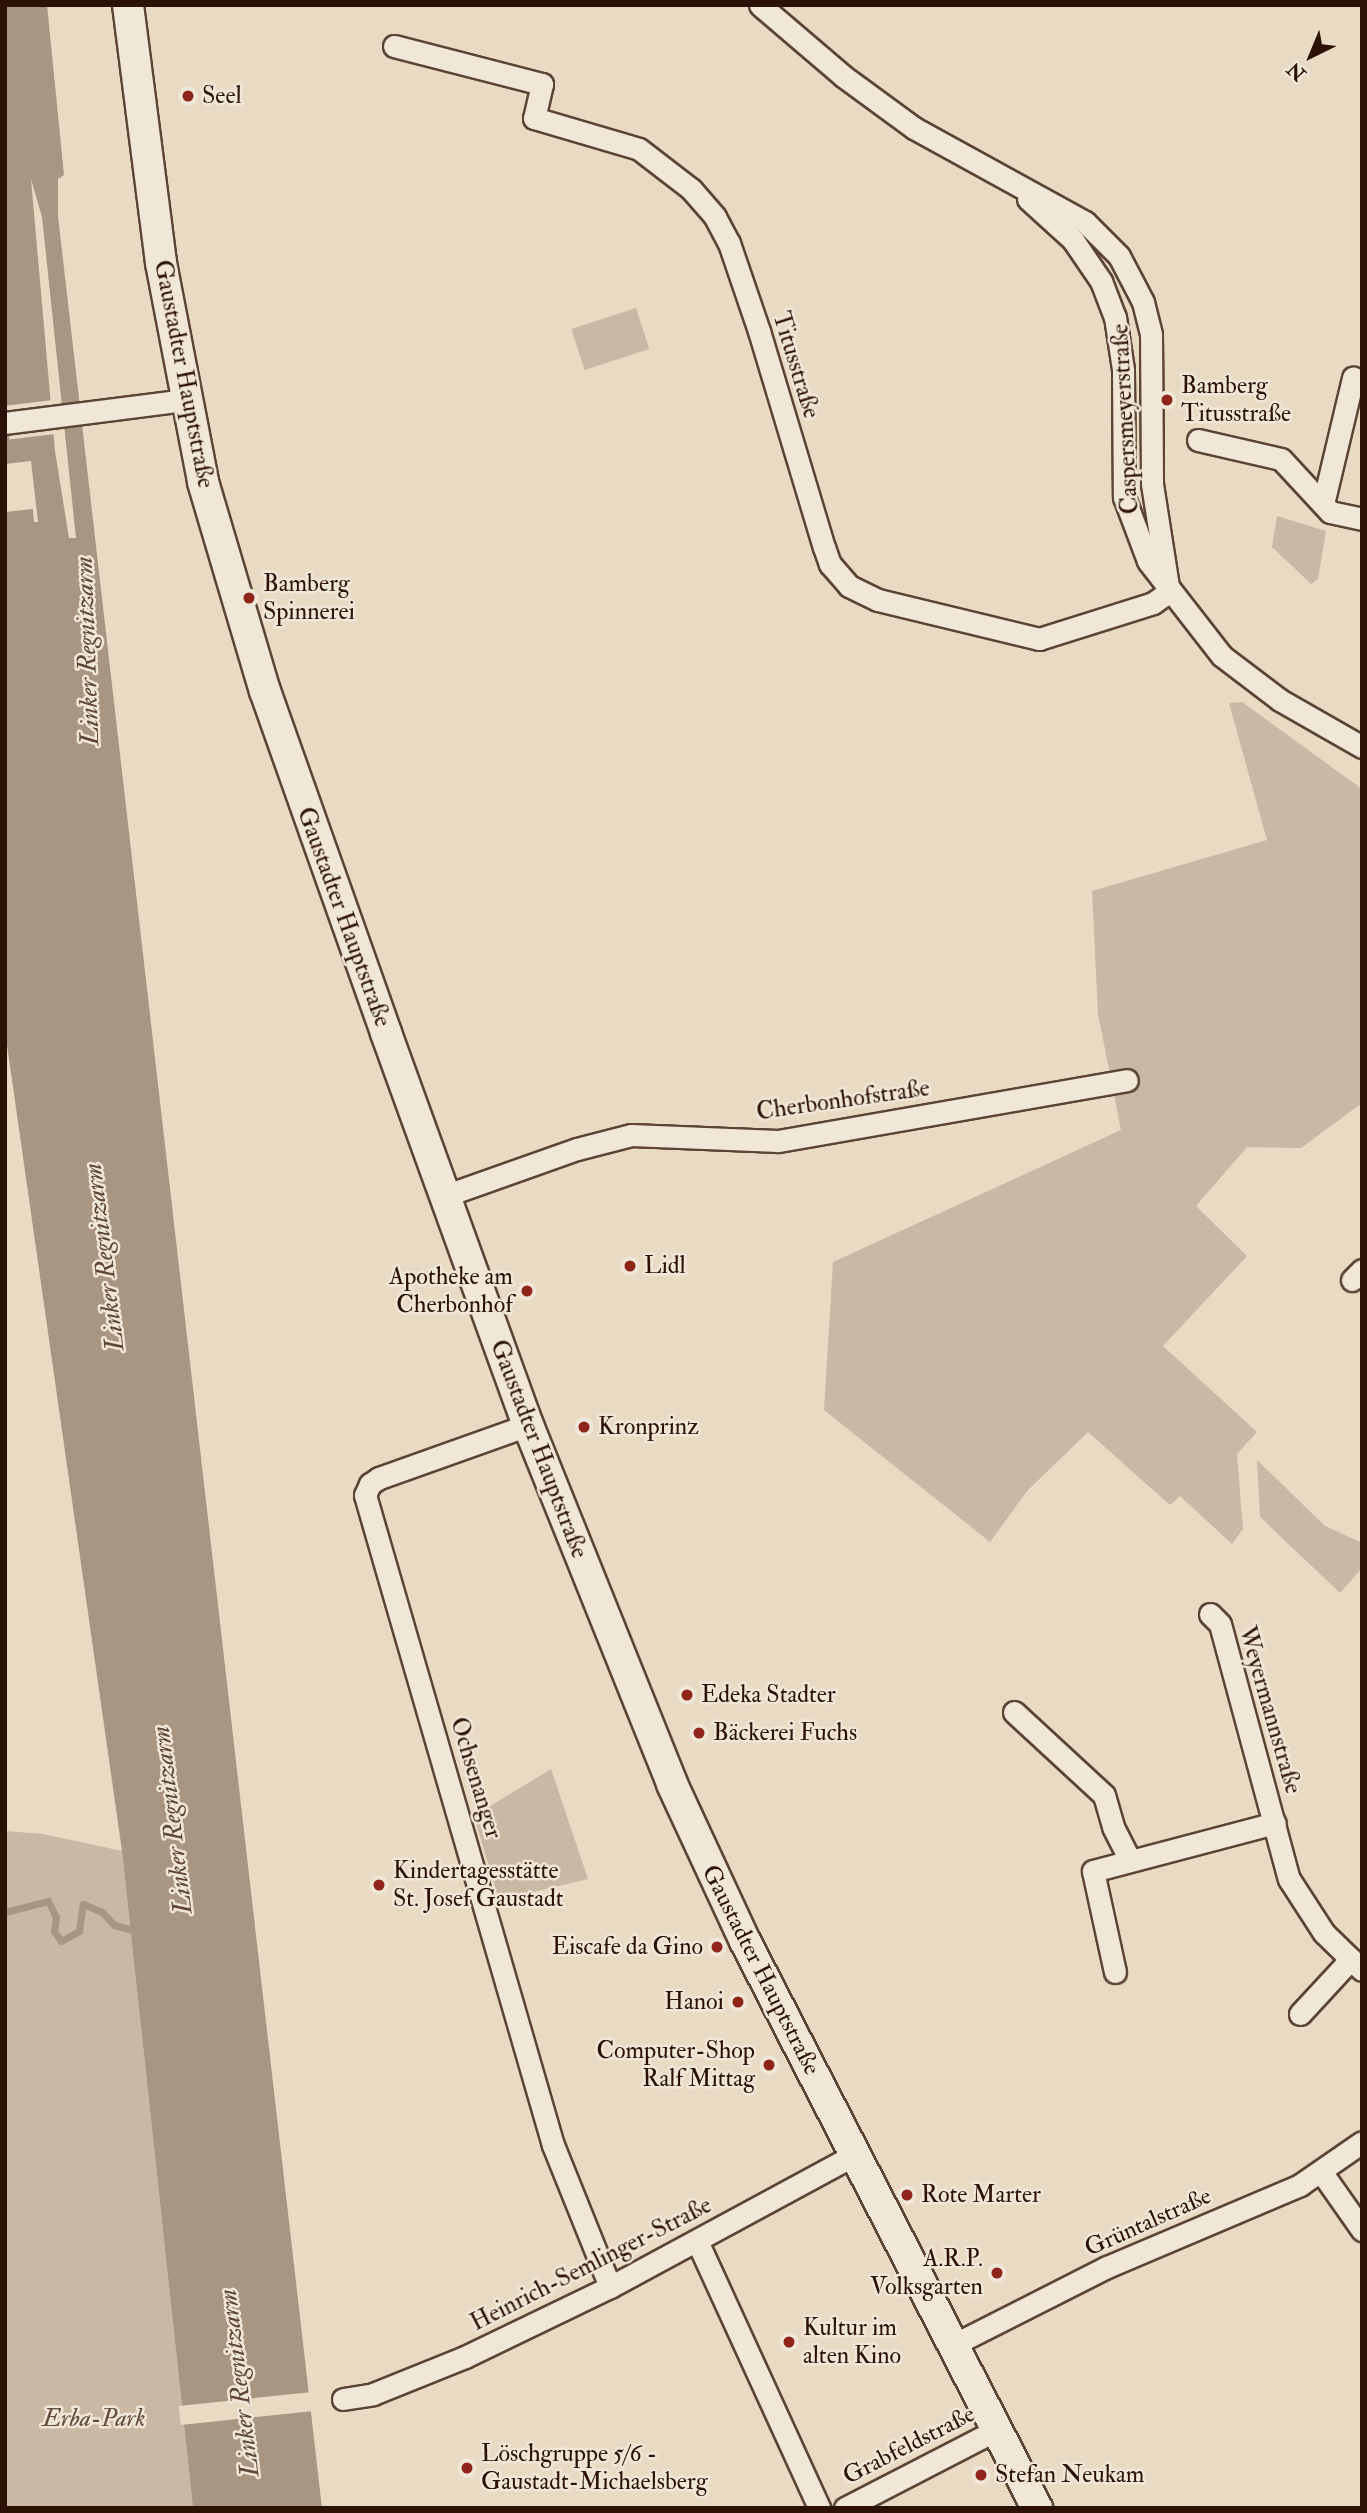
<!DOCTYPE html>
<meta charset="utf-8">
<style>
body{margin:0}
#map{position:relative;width:1367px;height:2513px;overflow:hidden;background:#e9dac3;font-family:"IM FELL Double Pica",serif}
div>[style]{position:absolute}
.green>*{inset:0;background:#c9b8a3;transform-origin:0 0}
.water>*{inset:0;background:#a99682}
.pier>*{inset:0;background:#e9dac3;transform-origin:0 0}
.stream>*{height:7px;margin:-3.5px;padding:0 3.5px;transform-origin:3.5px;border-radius:3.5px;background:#a99682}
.roads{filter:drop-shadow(2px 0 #5b4434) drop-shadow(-2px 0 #5b4434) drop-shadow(0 2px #5b4434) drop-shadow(0 -2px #5b4434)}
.street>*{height:21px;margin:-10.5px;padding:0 10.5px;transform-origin:10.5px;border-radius:10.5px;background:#f1e7d8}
.secondary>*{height:30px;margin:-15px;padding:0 15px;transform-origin:15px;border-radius:15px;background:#f1e7d8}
.dots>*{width:19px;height:19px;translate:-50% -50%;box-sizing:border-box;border:4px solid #f1e7d8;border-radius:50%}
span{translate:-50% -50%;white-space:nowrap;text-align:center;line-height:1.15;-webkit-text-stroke:5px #f1e7d8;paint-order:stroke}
.poi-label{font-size:24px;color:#2c1204}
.left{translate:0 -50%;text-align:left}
.right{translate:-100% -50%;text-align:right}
.street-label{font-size:24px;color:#2c1204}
.park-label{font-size:24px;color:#634c3c;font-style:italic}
.water-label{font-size:26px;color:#5e4736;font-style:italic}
.frame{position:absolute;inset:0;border:7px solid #2c1204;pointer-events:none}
.north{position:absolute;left:1276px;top:21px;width:70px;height:70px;-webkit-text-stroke:5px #f1e7d8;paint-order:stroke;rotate:223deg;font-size:19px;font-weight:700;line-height:28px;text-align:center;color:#2c1204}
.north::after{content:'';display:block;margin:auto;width:24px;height:32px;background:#2c1204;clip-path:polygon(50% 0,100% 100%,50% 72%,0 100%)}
</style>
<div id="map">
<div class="green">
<i style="left:636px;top:308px;width:43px;height:68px;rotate:72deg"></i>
<i style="clip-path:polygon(1277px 516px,1326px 531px,1318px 579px,1311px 584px,1272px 547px)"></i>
<i style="clip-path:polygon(1242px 702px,1362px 789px,1362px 1103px,1301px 1148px,1247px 1147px,1196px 1206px,1247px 1256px,1163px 1346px,1257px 1432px,1237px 1454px,1243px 1529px,1232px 1544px,1180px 1496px,1170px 1505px,1088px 1432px,1027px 1491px,990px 1542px,824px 1410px,833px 1262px,1121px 1130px,1098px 1014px,1092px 891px,1267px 840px,1229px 703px)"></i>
<i style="clip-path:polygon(1257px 1460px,1325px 1526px,1362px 1543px,1362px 1568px,1340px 1593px,1260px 1517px)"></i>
<i style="clip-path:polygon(551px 1769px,588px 1879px,499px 1900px,474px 1816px)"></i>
<i style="clip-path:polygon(5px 1831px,43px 1834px,122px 1851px,193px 2508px,5px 2508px)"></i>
</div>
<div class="water">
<i style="clip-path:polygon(evenodd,5px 5px,47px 5px,64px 175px,58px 179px,58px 216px,322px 2508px,193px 2508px,122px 1851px,5px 1031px,5px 512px,33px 509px,34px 522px,38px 522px,31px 461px,5px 464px,5px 5px,31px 179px,42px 217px,76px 538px,69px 538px,55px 451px,31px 179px)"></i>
</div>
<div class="pier">
<i style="left:53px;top:400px;width:34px;height:48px;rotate:83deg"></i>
<i style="left:312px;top:2392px;width:19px;height:134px;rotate:84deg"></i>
</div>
<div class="stream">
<i style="left:5px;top:1912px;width:44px;rotate:-14.3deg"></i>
<i style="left:48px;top:1901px;width:18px;rotate:63deg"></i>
<i style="left:56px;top:1917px;width:14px;rotate:98deg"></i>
<i style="left:54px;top:1931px;width:12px;rotate:55deg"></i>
<i style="left:61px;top:1941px;width:21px;rotate:-29deg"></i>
<i style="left:79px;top:1931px;width:27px;rotate:-82deg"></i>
<i style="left:83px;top:1904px;width:21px;rotate:23deg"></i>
<i style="left:102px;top:1912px;width:18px;rotate:47deg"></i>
<i style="left:114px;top:1925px;width:27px;rotate:15deg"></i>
</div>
<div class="roads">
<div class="street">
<i style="left:760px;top:5px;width:109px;rotate:40.5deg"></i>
<i style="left:843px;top:76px;width:88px;rotate:36.2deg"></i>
<i style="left:914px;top:128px;width:195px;rotate:28.8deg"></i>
<i style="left:1085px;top:222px;width:48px;rotate:45deg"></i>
<i style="left:1119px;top:256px;width:52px;rotate:62.4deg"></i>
<i style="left:1143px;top:302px;width:33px;rotate:76deg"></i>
<i style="left:1151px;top:334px;width:150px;rotate:89.6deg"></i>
<i style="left:1152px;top:484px;width:109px;rotate:81.1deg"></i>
<i style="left:394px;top:46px;width:153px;rotate:14.4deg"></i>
<i style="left:542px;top:84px;width:35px;rotate:103deg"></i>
<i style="left:534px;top:118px;width:109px;rotate:16.4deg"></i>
<i style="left:639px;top:149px;width:66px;rotate:37.6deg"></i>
<i style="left:691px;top:189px;width:37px;rotate:49deg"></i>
<i style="left:715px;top:217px;width:30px;rotate:62deg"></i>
<i style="left:729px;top:243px;width:93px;rotate:71.2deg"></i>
<i style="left:759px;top:331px;width:226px;rotate:73.3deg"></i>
<i style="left:824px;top:547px;width:18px;rotate:71deg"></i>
<i style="left:830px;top:564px;width:29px;rotate:49deg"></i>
<i style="left:849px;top:586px;width:32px;rotate:26deg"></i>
<i style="left:878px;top:600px;width:166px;rotate:13.6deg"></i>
<i style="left:1039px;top:639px;width:120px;rotate:-17.5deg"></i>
<i style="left:1153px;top:603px;width:19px;rotate:-35deg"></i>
<i style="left:1028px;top:199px;width:61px;rotate:42.3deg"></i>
<i style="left:1073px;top:240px;width:50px;rotate:55.7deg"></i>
<i style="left:1101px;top:281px;width:39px;rotate:69deg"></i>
<i style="left:1115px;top:317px;width:53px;rotate:81.3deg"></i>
<i style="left:1123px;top:369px;width:128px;rotate:89.6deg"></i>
<i style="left:1124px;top:497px;width:68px;rotate:69.4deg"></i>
<i style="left:1148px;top:561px;width:120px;rotate:52.1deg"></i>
<i style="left:1222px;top:656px;width:73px;rotate:37.2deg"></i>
<i style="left:1280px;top:700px;width:95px;rotate:29.8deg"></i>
<i style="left:5px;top:423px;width:180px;rotate:-7.3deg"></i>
<i style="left:1198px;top:440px;width:85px;rotate:12.9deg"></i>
<i style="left:1281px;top:459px;width:72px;rotate:47.2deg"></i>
<i style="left:1330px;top:512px;width:33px;rotate:12deg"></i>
<i style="left:1323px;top:504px;width:130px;rotate:-76.6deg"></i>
<i style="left:447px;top:1195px;width:138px;rotate:-19.5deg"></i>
<i style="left:577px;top:1149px;width:56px;rotate:-14.5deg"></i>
<i style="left:631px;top:1135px;width:147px;rotate:2.3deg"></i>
<i style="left:778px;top:1141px;width:354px;rotate:-9.9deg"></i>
<i style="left:1352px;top:1280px;width:14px;rotate:-45deg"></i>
<i style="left:528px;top:1425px;width:158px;rotate:160.4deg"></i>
<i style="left:379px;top:1478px;width:11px;rotate:146deg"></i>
<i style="left:370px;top:1484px;width:12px;rotate:114deg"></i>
<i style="left:365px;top:1495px;width:677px;rotate:73.87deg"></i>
<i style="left:553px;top:2145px;width:153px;rotate:68.1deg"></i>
<i style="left:1210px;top:1614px;width:14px;rotate:45deg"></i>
<i style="left:1220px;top:1624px;width:264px;rotate:74.9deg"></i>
<i style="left:1289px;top:1879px;width:64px;rotate:57.1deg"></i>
<i style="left:1324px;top:1933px;width:53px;rotate:44.2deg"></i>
<i style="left:1014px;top:1712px;width:122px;rotate:42.7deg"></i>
<i style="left:1104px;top:1795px;width:33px;rotate:74deg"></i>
<i style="left:1113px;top:1827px;width:36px;rotate:63deg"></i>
<i style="left:1115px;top:1972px;width:103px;rotate:-102.3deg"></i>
<i style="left:1093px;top:1871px;width:188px;rotate:-14.8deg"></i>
<i style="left:1300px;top:2014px;width:75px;rotate:-47.2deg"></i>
<i style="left:1322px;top:2173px;width:70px;rotate:54.9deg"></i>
<i style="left:697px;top:2241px;width:294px;rotate:65.4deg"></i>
<i style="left:951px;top:2346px;width:175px;rotate:-26.9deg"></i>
<i style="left:1107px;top:2267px;width:210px;rotate:-23deg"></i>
<i style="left:1300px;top:2185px;width:75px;rotate:-34.7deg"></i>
<i style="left:343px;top:2399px;width:30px;rotate:-9deg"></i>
<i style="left:373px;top:2394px;width:99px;rotate:-21.9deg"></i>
<i style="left:465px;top:2357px;width:161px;rotate:-25.8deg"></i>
<i style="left:610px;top:2287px;width:277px;rotate:-28.4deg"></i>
<i style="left:845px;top:2508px;width:170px;rotate:-27.3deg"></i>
</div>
<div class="secondary">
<i style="left:128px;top:5px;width:260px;rotate:82.7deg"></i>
<i style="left:161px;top:263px;width:223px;rotate:79.1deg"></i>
<i style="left:203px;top:482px;width:218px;rotate:73.5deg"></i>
<i style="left:265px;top:691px;width:363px;rotate:70.5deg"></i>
<i style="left:386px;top:1033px;width:417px;rotate:70.1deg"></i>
<i style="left:528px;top:1425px;width:387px;rotate:68.1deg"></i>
<i style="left:672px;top:1784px;width:173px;rotate:65.1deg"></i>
<i style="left:745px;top:1941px;width:638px;rotate:62.75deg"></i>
</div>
</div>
<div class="dots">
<i style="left:188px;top:96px;background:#8f2418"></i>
<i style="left:1167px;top:400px;background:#8f2418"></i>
<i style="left:249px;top:598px;background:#8f2418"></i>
<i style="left:630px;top:1266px;background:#8f2418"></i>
<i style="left:527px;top:1291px;background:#8f2418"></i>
<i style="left:584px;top:1427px;background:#8f2418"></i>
<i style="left:687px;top:1695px;background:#8f2418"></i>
<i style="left:699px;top:1733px;background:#8f2418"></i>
<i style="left:379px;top:1885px;background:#8f2418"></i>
<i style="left:717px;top:1947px;background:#8f2418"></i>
<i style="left:738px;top:2002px;background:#8f2418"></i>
<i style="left:769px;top:2065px;background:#8f2418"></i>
<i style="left:907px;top:2195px;background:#8f2418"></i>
<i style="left:997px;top:2273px;background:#8f2418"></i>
<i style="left:789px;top:2342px;background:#8f2418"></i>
<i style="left:467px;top:2468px;background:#8f2418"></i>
<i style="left:981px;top:2475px;background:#8f2418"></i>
</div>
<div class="poi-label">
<span class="left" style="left:202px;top:96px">Seel</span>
<span class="left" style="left:1181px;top:400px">Bamberg<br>Titusstraße</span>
<span class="left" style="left:263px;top:598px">Bamberg<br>Spinnerei</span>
<span class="left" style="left:644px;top:1266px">Lidl</span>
<span class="right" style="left:513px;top:1291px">Apotheke am<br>Cherbonhof</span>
<span class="left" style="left:598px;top:1427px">Kronprinz</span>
<span class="left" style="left:701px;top:1695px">Edeka Stadter</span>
<span class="left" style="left:713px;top:1733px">Bäckerei Fuchs</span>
<span class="left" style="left:393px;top:1885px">Kindertagesstätte<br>St. Josef Gaustadt</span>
<span class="right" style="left:703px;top:1947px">Eiscafe da Gino</span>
<span class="right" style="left:724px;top:2002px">Hanoi</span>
<span class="right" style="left:755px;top:2065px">Computer-Shop<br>Ralf Mittag</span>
<span class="left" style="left:921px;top:2195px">Rote Marter</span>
<span class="right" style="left:983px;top:2273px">A.R.P.<br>Volksgarten</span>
<span class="left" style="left:803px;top:2342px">Kultur im<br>alten Kino</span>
<span class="left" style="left:481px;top:2468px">Löschgruppe 5/6 -<br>Gaustadt-Michaelsberg</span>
<span class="left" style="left:995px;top:2475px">Stefan Neukam</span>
</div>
<div class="street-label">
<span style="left:796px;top:365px;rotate:73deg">Titusstraße</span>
<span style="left:184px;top:374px;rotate:79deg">Gaustadter Hauptstraße</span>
<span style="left:1125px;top:419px;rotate:-93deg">Caspersmeyerstraße</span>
<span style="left:344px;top:917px;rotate:70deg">Gaustadter Hauptstraße</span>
<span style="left:843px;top:1100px;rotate:-8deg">Cherbonhofstraße</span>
<span style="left:539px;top:1449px;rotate:69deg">Gaustadter Hauptstraße</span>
<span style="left:1270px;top:1710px;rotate:74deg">Weyermannstraße</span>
<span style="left:476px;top:1778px;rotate:73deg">Ochsenanger</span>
<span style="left:761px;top:1970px;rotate:63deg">Gaustadter Hauptstraße</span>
<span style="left:1148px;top:2222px;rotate:-24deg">Grüntalstraße</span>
<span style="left:591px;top:2264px;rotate:-27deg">Heinrich-Semlinger-Straße</span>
<span style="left:909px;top:2445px;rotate:-27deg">Grabfeldstraße</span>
</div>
<div class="park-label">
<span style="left:94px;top:2419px">Erba-Park</span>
</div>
<div class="water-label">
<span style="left:88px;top:651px;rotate:-92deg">Linker Regnitzarm</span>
<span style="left:105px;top:1257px;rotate:-97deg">Linker Regnitzarm</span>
<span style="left:173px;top:1820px;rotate:-97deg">Linker Regnitzarm</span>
<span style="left:240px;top:2383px;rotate:-97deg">Linker Regnitzarm</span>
</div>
<div class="frame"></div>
<div class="north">N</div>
</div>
